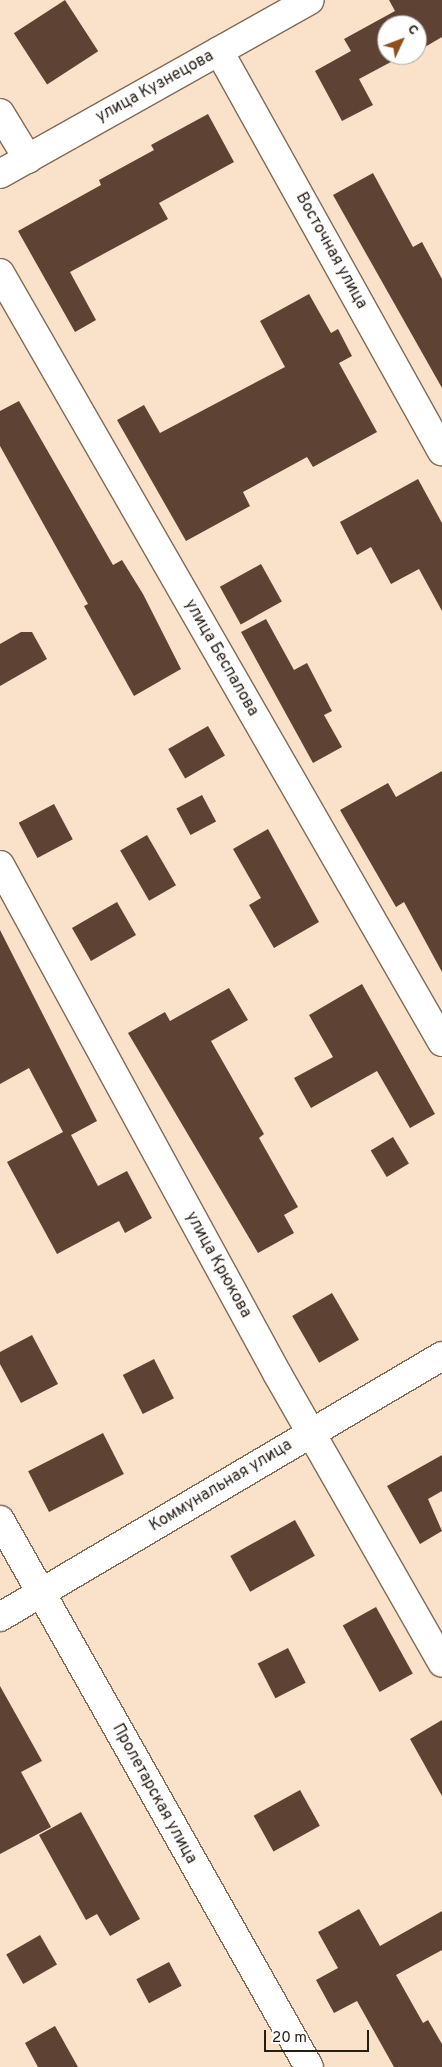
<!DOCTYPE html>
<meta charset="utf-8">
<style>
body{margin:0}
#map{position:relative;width:442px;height:2067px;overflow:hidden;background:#f9e1ca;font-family:Overpass,sans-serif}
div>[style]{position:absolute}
.building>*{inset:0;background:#5e4233;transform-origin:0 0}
.roads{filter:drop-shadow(1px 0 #806b57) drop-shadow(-1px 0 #806b57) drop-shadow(0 1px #806b57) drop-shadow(0 -1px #806b57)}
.minor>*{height:28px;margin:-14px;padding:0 14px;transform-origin:14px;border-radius:14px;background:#fff}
.tertiary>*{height:28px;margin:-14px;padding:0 14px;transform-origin:14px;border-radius:14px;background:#fff}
span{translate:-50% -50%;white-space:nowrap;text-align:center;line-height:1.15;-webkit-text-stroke:5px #fff;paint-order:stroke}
.street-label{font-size:16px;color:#261d15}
.north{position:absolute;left:377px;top:15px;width:50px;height:50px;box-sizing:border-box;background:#fff;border:1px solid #a8a5a1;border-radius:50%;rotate:47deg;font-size:14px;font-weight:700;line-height:20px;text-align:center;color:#261d15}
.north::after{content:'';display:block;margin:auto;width:18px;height:22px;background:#904f1a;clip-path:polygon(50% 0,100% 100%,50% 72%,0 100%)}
.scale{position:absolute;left:264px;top:2030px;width:105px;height:22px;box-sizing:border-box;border:2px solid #261d15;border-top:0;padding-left:6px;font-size:15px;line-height:18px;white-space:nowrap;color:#261d15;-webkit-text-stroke:4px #fff;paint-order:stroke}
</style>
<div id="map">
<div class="building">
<i style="left:65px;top:0;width:61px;height:61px;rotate:57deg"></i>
<i style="clip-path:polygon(389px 0,442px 0,442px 37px,418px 51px,417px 25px,387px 25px,387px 55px,404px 55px,359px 79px,373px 105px,342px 121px,315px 71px,351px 51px,344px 39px,395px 11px)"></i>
<i style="clip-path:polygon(208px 114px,234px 162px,159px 203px,168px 219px,70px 272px,96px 320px,75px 332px,18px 231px,101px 185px,99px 180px,154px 150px,151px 145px)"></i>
<i style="clip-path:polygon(373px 173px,413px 247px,422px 242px,442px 279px,442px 388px,333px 195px)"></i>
<i style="clip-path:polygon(309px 294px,331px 333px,338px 329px,352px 356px,339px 363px,377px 432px,313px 467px,307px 457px,243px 492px,250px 506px,186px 541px,117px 420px,144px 405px,160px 433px,285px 367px,260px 321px)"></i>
<i style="clip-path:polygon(19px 401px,113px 565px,122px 560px,143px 594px,181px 669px,134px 696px,84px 606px,88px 604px,0 446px,0 411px)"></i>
<i style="clip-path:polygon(418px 479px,442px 523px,442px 611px,419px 569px,391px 584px,371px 547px,357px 555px,340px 522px)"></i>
<i style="left:261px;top:564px;width:43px;height:47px;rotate:61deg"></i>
<i style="clip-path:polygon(266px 619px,294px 670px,307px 663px,332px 711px,324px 715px,342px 747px,313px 763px,241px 632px)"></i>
<i style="clip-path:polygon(21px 632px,32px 632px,47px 659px,0 686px,0 644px)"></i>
<i style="left:208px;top:726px;width:34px;height:46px;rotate:60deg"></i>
<i style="clip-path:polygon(442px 771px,442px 972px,404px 902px,396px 907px,340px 810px,388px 783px,396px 797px)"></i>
<i style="left:202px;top:795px;width:30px;height:29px;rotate:62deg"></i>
<i style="left:54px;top:804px;width:40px;height:40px;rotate:62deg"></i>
<i style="clip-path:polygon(268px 829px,319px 922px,274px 948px,249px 905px,261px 898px,233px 849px)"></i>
<i style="left:147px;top:835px;width:58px;height:31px;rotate:60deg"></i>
<i style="left:117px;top:902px;width:38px;height:52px;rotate:60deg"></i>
<i style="clip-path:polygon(0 930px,97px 1121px,71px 1135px,98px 1186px,127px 1171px,152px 1218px,125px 1233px,119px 1221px,57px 1254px,7px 1162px,63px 1132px,29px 1068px,0 1084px)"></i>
<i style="clip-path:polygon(362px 984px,435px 1114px,410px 1128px,377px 1071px,311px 1108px,294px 1078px,333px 1057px,309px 1015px)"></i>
<i style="clip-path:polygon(229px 988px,248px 1020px,211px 1041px,264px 1134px,259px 1138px,298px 1207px,284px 1215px,294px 1233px,258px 1253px,128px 1033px,165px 1012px,170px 1021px)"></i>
<i style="left:393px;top:1137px;width:31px;height:26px;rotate:59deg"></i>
<i style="left:332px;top:1293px;width:54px;height:46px;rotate:60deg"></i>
<i style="clip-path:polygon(32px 1335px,58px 1384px,21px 1403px,0 1364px,0 1352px)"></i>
<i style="left:154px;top:1359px;width:44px;height:35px;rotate:63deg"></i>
<i style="left:103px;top:1433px;width:46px;height:84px;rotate:63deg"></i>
<i style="clip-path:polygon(442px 1455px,442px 1491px,428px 1499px,442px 1531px,420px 1544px,387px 1486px)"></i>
<i style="left:295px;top:1520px;width:41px;height:74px;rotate:61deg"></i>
<i style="left:376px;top:1607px;width:76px;height:38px;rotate:61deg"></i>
<i style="left:288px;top:1648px;width:39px;height:34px;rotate:63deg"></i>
<i style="clip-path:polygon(0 1686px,42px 1761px,21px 1772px,51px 1827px,0 1854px)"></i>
<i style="clip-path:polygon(442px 1720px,442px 1796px,410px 1739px)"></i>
<i style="left:300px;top:1790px;width:41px;height:53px;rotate:61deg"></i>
<i style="clip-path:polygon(81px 1812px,140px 1919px,110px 1936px,97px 1914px,86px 1920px,39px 1835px)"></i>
<i style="clip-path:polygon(359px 1909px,380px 1946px,442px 1911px,442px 1950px,396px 1975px,423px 2023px,428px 2020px,442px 2044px,442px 2067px,394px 2067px,357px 2001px,334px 2013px,316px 1980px,338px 1968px,318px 1932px)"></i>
<i style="left:40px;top:1935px;width:34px;height:39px;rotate:60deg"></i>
<i style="left:169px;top:1962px;width:27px;height:37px;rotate:62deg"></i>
<i style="clip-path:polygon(55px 2026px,78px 2067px,38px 2067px,25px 2043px)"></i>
</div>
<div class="roads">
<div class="minor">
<i style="left:219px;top:51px;width:458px;rotate:60.9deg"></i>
<i style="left:0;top:113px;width:54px;rotate:58.7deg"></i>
<i style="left:0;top:273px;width:887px;rotate:60.11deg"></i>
<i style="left:0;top:865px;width:581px;rotate:61.41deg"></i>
<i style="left:278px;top:1375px;width:331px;rotate:60.3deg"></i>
<i style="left:0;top:1520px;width:628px;rotate:60.54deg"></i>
<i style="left:0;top:1617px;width:513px;rotate:-30.56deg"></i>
</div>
<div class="tertiary">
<i style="left:0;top:174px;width:355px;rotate:-29.3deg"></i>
</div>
</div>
<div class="street-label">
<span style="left:155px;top:87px;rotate:-29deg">улица Кузнецова</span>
<span style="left:331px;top:251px;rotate:61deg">Восточная улица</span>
<span style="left:221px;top:658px;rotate:60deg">улица Беспалова</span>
<span style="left:218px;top:1265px;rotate:61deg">улица Крюкова</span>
<span style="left:221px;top:1486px;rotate:-31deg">Коммунальная улица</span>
<span style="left:154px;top:1794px;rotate:61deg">Пролетарская улица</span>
</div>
<div class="north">С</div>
<div class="scale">20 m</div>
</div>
